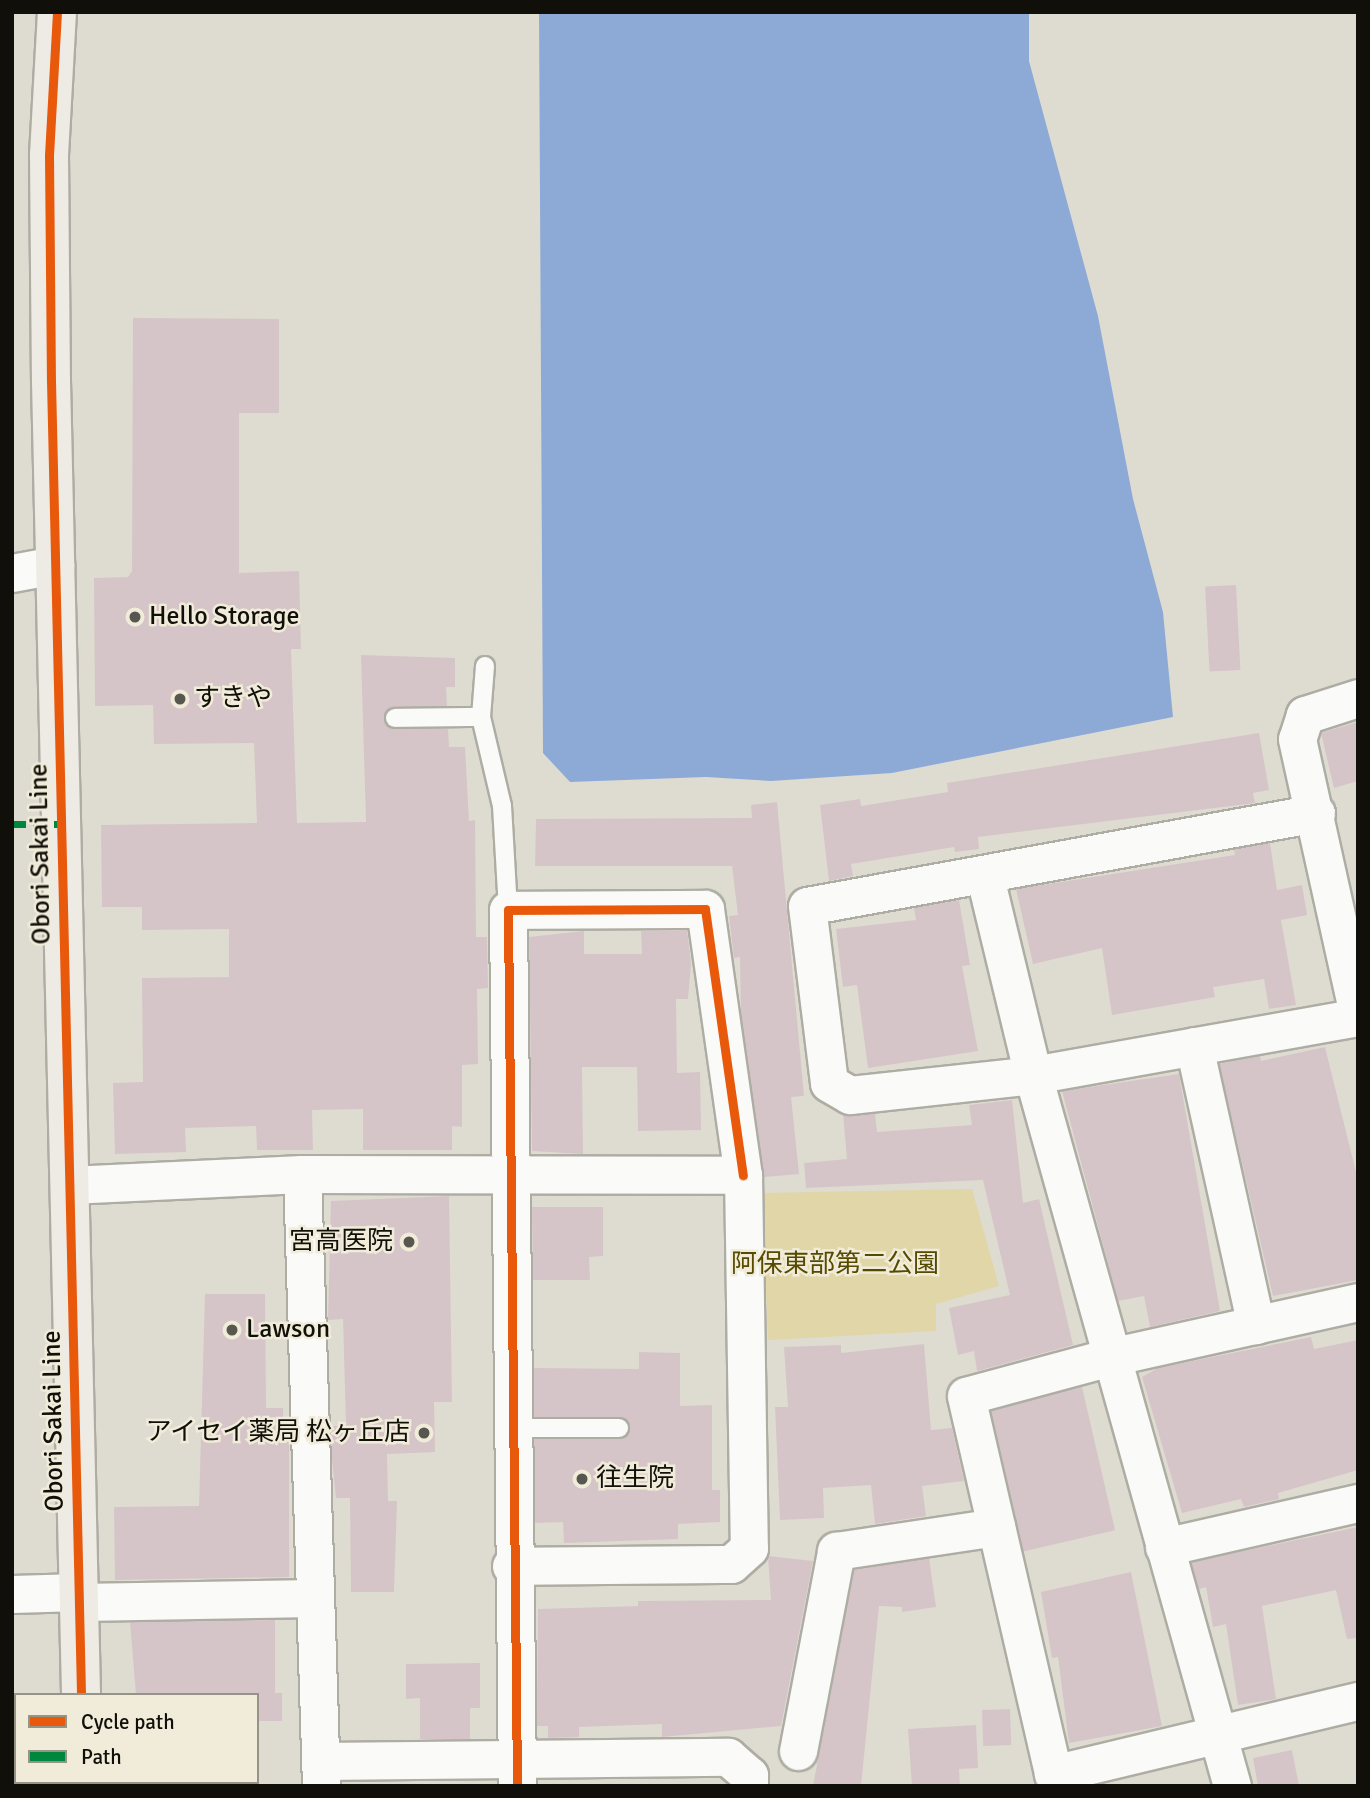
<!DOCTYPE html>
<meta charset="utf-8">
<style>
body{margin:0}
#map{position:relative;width:1370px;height:1798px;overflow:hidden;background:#dedcd1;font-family:Signika,"Noto Sans JP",sans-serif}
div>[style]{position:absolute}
.green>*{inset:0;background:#e0d6a8}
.water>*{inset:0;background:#8daad6}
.building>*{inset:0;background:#d6c5c8;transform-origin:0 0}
.roads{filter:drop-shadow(2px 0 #aeada4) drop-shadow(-2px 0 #aeada4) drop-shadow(0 2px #aeada4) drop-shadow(0 -2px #aeada4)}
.lane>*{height:18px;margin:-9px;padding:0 9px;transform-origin:9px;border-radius:9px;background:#fafaf8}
.street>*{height:37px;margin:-18.5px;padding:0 18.5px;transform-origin:18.5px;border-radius:18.5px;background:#fafaf8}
.secondary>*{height:38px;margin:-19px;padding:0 19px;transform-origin:19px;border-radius:19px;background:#eeebe5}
.quiet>*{height:7px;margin-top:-3.5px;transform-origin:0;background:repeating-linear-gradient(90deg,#00873e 0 14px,transparent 0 21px)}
.cycleway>*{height:9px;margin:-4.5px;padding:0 4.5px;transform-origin:4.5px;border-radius:4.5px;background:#e8590c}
.dots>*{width:19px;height:19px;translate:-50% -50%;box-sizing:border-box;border:4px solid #f0ecd9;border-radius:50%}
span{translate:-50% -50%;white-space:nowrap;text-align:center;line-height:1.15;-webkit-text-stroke:5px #f0ecd9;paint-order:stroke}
.poi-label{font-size:26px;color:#100f09}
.left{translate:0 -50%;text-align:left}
.right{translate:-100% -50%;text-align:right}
.street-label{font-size:26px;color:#100f09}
.park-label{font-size:26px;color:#564900}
.frame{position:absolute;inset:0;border:14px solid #100f09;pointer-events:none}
.legend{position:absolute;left:14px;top:1693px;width:245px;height:91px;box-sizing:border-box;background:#f0ecd9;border:2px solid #969486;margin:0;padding:9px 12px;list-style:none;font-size:21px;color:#100f09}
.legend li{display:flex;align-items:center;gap:14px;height:35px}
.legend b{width:35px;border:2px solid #969486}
</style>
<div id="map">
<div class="green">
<i style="clip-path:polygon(972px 1189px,999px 1286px,936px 1304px,936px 1331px,768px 1340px,762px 1193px)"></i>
</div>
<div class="water">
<i style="clip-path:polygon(539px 12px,1029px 12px,1029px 61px,1098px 316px,1133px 499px,1163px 612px,1173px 717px,892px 773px,771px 781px,706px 777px,570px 782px,543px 753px)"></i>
</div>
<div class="building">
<i style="clip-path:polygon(133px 318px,279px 319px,279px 413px,239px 413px,239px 573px,299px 571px,301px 649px,291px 649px,297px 823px,366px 822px,361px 655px,455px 658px,455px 687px,446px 687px,447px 706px,394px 707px,384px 717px,394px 729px,448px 729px,449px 747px,465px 747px,469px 821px,475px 820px,476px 937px,487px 937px,488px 988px,477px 989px,478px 1064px,462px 1065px,462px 1127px,452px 1126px,452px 1150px,363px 1150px,363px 1109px,312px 1110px,313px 1150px,257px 1150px,256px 1126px,185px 1128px,186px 1152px,115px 1154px,113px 1083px,143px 1082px,142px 978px,229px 977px,229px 929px,142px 930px,142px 907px,102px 907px,101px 825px,257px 823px,254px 743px,154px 744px,153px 705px,95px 706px,94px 578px,128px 577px,132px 571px)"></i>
<i style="left:1236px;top:585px;width:85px;height:31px;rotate:87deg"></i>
<i style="clip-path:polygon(1358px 722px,1358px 781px,1334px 788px,1321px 733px)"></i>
<i style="clip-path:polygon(1259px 733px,1269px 790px,1253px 793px,1255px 803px,978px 837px,979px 849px,955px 852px,954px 847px,851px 864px,853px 876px,829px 881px,820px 805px,860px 799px,861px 806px,948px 792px,947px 783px)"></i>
<i style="clip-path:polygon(777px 802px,804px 1096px,791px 1097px,799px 1174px,764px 1177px,741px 1014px,740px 957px,734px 958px,729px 916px,738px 915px,732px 866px,535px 866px,536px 819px,752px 818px,751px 805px)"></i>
<i style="clip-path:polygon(1270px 843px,1277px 890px,1302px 885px,1307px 915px,1281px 920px,1296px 1005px,1269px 1009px,1264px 979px,1213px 987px,1215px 997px,1112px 1015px,1102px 948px,1033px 964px,1016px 889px,1235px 855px,1234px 849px)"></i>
<i style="clip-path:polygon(959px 900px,970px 965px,962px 966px,978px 1051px,868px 1068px,857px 985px,843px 987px,836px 929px,916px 920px,914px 908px)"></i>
<i style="clip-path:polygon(687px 930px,691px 963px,688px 999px,676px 999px,677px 1073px,700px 1072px,701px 1130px,638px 1131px,637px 1067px,582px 1067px,583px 1154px,532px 1151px,529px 937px,584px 931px,584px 954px,642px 954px,641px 931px)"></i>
<i style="clip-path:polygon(1325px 1047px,1358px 1180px,1358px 1280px,1273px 1296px,1219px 1064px,1260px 1056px,1261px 1061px)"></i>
<i style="clip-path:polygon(1179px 1074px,1220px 1311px,1150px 1327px,1144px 1296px,1118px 1301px,1062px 1091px)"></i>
<i style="clip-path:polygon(1012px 1100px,1023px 1203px,1039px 1199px,1073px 1345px,977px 1371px,974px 1351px,958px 1355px,949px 1308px,1010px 1295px,983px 1180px,806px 1188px,804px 1163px,847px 1159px,843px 1114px,875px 1113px,877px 1132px,972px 1125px,969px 1105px)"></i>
<i style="clip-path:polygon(449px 1196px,452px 1402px,434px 1402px,435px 1452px,387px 1454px,388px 1501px,397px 1501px,394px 1592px,351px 1592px,350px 1498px,336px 1498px,332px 1459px,331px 1426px,346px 1426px,343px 1319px,328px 1320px,331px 1201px)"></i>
<i style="clip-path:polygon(532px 1207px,603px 1207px,603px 1256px,589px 1257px,590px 1280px,533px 1280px)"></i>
<i style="clip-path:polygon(205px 1294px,265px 1294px,266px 1408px,283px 1408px,283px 1426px,289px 1426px,289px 1577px,115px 1580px,114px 1507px,199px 1506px)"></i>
<i style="clip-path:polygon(1311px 1337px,1314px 1349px,1358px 1340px,1358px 1470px,1278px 1493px,1279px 1499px,1244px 1507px,1241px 1499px,1182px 1513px,1142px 1377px,1158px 1368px)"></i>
<i style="clip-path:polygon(924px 1344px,931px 1430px,952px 1428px,964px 1481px,922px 1486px,926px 1516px,875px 1524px,871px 1485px,823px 1488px,824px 1518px,780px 1520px,775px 1407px,788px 1407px,784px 1347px,841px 1345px,841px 1353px)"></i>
<i style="clip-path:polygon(639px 1352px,680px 1353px,680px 1406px,712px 1405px,712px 1490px,720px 1490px,720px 1522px,678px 1524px,678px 1539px,564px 1543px,563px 1522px,535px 1523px,534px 1439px,619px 1439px,630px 1427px,619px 1417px,534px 1417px,534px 1368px,639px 1369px)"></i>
<i style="left:1082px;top:1387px;width:147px;height:94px;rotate:77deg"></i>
<i style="clip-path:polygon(1358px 1527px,1358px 1638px,1347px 1639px,1336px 1590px,1262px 1606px,1276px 1699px,1238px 1705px,1226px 1624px,1213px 1627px,1206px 1587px,1199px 1589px,1191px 1562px)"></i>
<i style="clip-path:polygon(768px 1556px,813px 1561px,781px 1726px,662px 1737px,662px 1724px,579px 1727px,579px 1737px,548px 1738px,548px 1726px,537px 1726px,538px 1609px,638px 1606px,638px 1601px,771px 1600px)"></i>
<i style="clip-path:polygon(929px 1558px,936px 1607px,902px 1612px,902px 1607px,879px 1606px,861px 1786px,813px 1786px,854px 1570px)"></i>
<i style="clip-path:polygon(1131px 1572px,1162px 1726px,1069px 1743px,1058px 1657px,1052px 1658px,1041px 1592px)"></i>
<i style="clip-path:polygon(275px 1620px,275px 1693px,282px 1693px,282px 1721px,257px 1721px,257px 1695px,136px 1695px,130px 1622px)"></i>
<i style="clip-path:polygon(480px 1663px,480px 1708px,470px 1708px,470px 1739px,420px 1739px,420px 1698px,406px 1699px,406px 1664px)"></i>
<i style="left:1010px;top:1709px;width:36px;height:28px;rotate:88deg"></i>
<i style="clip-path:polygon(976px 1725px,978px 1768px,959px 1769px,960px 1786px,912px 1786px,908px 1729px)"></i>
<i style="clip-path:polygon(1292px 1750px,1299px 1786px,1258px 1786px,1253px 1758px)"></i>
</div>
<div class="roads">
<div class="lane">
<i style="left:485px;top:666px;width:51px;rotate:94.5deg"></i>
<i style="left:481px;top:717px;width:91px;rotate:76.7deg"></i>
<i style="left:502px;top:806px;width:104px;rotate:86.7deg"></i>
<i style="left:395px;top:718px;width:86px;rotate:-0.7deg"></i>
<i style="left:510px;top:1428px;width:109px"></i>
</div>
<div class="street">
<i style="left:12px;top:573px;width:44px;rotate:-10.5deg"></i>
<i style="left:1358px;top:698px;width:56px;rotate:162.2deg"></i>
<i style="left:1305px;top:715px;width:25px;rotate:108deg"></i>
<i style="left:1297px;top:739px;width:283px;rotate:77.5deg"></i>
<i style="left:1316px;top:813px;width:517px;rotate:169.65deg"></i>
<i style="left:807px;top:906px;width:178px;rotate:82.9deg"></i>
<i style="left:829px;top:1083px;width:24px;rotate:30deg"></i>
<i style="left:850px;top:1095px;width:184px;rotate:-6.2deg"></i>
<i style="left:1033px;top:1075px;width:330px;rotate:-10.1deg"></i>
<i style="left:985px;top:877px;width:204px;rotate:76.4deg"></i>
<i style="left:1033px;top:1075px;width:738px;rotate:74.36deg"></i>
<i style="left:1194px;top:1046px;width:286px;rotate:77.5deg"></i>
<i style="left:302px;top:1174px;width:612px;rotate:88.22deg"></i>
<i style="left:69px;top:1185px;width:233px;rotate:-2.7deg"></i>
<i style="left:302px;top:1174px;width:441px;rotate:0.1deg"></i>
<i style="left:743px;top:1175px;width:373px;rotate:89.1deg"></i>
<i style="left:749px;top:1548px;width:24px;rotate:138deg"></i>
<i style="left:731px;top:1564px;width:220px;rotate:179.5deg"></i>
<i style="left:1358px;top:1302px;width:250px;rotate:167.5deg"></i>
<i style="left:1114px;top:1356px;width:153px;rotate:164.9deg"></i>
<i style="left:966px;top:1396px;width:388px;rotate:77deg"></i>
<i style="left:1053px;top:1774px;width:314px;rotate:-13.5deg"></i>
<i style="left:1164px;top:1547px;width:199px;rotate:-12.8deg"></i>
<i style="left:12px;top:1594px;width:67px;rotate:-1.7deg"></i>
<i style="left:79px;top:1602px;width:236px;rotate:-1deg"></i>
<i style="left:798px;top:1751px;width:204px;rotate:-79.2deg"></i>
<i style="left:836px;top:1551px;width:162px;rotate:-8.5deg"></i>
<i style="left:320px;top:1761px;width:408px;rotate:-0.6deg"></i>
<i style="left:728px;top:1757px;width:28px;rotate:41deg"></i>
<i style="left:749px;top:1775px;width:11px;rotate:90deg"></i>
<i style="left:517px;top:1786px;width:876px;rotate:-90.59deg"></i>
<i style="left:508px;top:910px;width:197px;rotate:-0.3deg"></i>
<i style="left:705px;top:909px;width:269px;rotate:81.9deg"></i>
</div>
<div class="secondary">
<i style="left:57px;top:12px;width:143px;rotate:93.2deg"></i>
<i style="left:49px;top:155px;width:226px;rotate:89.5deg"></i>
<i style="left:51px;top:381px;width:1314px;rotate:88.69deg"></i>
<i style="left:83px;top:1782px;width:4px;rotate:90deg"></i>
</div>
</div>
<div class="quiet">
<i style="left:12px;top:824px;width:50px"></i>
</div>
<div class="cycleway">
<i style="left:57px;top:12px;width:143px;rotate:93.2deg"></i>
<i style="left:49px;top:155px;width:226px;rotate:89.5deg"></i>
<i style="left:51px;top:381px;width:1314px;rotate:88.69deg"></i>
<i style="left:517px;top:1786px;width:876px;rotate:-90.59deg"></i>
<i style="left:508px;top:910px;width:197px;rotate:-0.3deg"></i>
<i style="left:705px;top:909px;width:269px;rotate:81.9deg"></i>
</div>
<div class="dots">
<i style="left:135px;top:617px;background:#58574f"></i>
<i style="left:180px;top:699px;background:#58574f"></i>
<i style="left:409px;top:1242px;background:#58574f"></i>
<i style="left:232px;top:1330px;background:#58574f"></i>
<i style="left:424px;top:1433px;background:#58574f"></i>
<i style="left:582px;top:1479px;background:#58574f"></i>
</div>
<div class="poi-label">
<span class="left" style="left:149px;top:617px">Hello Storage</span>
<span class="left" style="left:194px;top:699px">すきや</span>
<span class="right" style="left:393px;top:1242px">宮高医院</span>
<span class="left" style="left:246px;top:1330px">Lawson</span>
<span class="right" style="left:410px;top:1433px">アイセイ薬局 松ヶ丘店</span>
<span class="left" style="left:596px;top:1479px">往生院</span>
</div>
<div class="street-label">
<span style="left:41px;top:854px;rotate:-91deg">Obori Sakai Line</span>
<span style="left:54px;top:1421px;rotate:-91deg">Obori Sakai Line</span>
</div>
<div class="park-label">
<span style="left:835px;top:1265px">阿保東部第二公園</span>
</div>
<div class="frame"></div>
<ul class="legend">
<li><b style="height:9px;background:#e8590c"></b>Cycle path</li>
<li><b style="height:9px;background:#00873e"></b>Path</li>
</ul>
</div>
